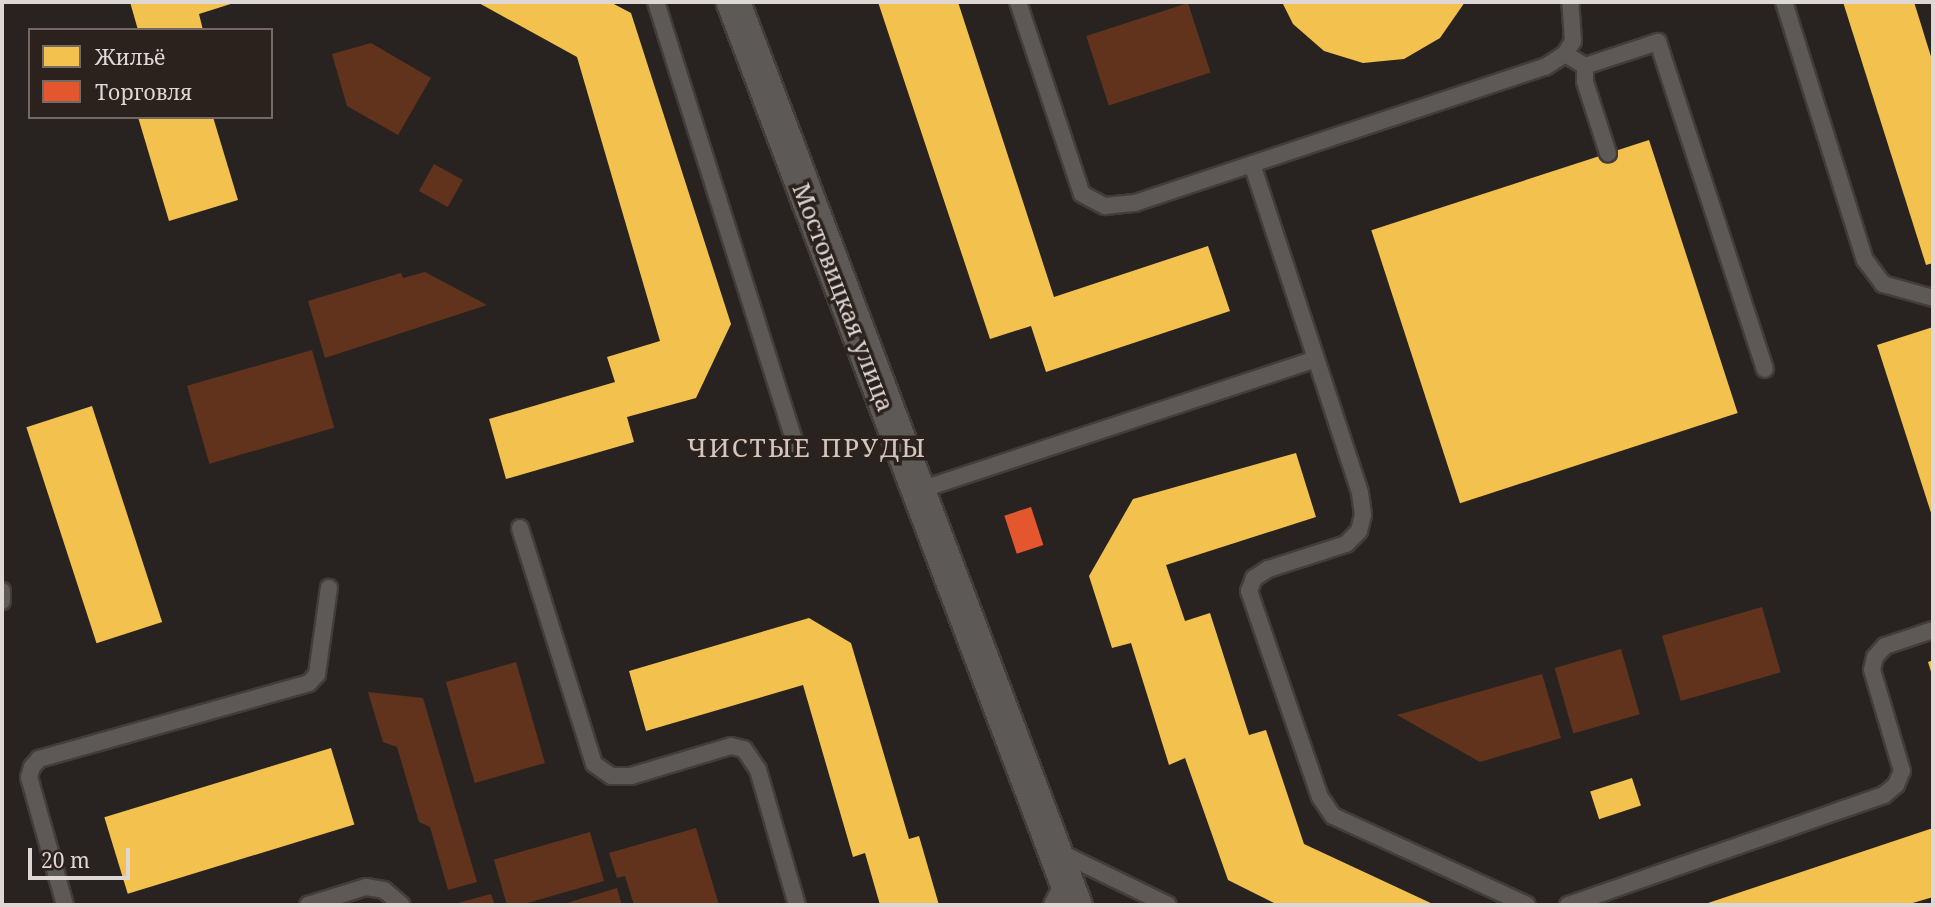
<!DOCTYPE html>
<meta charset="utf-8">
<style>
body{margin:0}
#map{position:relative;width:1935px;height:907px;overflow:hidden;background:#282320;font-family:"Noto Serif",serif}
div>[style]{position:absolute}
.green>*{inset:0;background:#61331c;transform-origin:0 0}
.homes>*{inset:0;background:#f2c14e;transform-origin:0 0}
.shops>*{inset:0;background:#e4572e;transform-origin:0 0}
.roads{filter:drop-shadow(2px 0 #423d3a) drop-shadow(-2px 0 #423d3a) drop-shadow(0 2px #423d3a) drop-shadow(0 -2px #423d3a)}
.lane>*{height:16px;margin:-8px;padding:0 8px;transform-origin:8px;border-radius:8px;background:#5d5956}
.street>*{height:33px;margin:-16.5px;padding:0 16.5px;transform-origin:16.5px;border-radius:16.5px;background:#5d5956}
span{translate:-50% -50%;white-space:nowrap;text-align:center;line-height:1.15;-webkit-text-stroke:7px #2c221d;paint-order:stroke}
.street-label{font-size:24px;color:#ded7d3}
.neighbourhood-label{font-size:26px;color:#d4c6bf;letter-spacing:2px}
.frame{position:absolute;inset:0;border:4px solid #ded7d3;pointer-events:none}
.legend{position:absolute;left:28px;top:28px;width:245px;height:91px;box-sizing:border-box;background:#2c221d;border:2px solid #736a66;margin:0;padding:9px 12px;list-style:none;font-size:21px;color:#ded7d3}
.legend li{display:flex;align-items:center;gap:14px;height:35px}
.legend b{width:35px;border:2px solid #736a66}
.scale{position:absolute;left:28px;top:848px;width:102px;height:32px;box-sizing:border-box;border:4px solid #ded7d3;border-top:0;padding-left:9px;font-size:21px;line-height:24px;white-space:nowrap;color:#ded7d3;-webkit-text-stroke:5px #2c221d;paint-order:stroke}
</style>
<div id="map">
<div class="green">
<i style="left:1188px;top:3px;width:73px;height:107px;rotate:72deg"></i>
<i style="clip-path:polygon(371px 43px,431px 78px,398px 135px,347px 106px,332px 54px)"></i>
<i style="left:434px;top:164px;width:33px;height:31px;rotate:29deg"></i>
<i style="clip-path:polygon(425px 272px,487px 305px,325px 358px,308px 301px,401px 273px,403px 278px)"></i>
<i style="left:312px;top:350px;width:81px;height:130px;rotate:74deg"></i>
<i style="left:1762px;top:607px;width:68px;height:104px;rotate:74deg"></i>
<i style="left:1621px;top:649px;width:68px;height:69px;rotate:74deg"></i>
<i style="left:516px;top:662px;width:105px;height:73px;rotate:74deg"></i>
<i style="clip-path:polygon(1542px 674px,1561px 738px,1480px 762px,1397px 715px)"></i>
<i style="clip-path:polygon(368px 692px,423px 698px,477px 882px,448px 890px,430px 827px,419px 822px,397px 747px,383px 742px)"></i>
<i style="clip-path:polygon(696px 828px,719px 905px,634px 905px,625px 876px,617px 878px,609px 853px)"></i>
<i style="left:590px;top:832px;width:51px;height:100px;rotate:74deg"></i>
<i style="clip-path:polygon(617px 888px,622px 905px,560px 905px)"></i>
<i style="clip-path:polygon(491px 894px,495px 905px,450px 905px)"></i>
</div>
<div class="homes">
<i style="clip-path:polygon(130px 2px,237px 2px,199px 14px,203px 30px,138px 30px)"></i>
<i style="clip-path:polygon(477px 2px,610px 2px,631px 13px,731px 324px,696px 398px,627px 417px,634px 442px,506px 479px,489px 419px,615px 382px,607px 357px,660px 341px,577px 57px)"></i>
<i style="clip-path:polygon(878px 2px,958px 2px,1054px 297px,1208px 246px,1230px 311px,1046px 372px,1031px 326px,990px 339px)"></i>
<i style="clip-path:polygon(1282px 2px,1465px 2px,1440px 38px,1404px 59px,1363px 63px,1324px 51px,1293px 24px)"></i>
<i style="clip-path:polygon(1843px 2px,1914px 2px,1933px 63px,1933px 263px,1926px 265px)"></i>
<i style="clip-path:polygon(138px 117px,213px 117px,238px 200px,169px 221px)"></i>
<i style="left:1649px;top:140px;width:287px;height:292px;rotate:72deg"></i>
<i style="clip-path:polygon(1933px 327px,1933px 519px,1877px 345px)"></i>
<i style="left:92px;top:406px;width:227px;height:69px;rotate:72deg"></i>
<i style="clip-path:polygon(1296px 453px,1316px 517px,1166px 565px,1185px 621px,1210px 613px,1249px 735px,1266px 730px,1304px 844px,1435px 905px,1278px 905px,1228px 880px,1185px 758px,1169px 765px,1131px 643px,1112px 648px,1089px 576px,1133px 499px)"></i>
<i style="clip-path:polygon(809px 618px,851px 643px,909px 839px,919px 836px,939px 905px,880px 905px,865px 853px,853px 857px,803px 685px,646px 731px,629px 671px)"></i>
<i style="clip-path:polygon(1933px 660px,1933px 678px,1928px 662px)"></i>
<i style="left:331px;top:748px;width:80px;height:237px;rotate:73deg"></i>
<i style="left:1632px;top:778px;width:29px;height:44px;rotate:72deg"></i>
<i style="clip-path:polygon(1933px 828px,1933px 897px,1906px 905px,1702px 905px)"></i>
</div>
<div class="shops">
<i style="left:1031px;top:507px;width:40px;height:28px;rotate:72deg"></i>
</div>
<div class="roads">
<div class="lane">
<i style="left:656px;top:2px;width:466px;rotate:72.5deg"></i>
<i style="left:1018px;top:2px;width:202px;rotate:71.6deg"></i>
<i style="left:1082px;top:194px;width:26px;rotate:28deg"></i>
<i style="left:1105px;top:206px;width:30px;rotate:-6deg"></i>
<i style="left:1135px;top:203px;width:432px;rotate:-18.4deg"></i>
<i style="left:1545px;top:67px;width:24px;rotate:-33deg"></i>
<i style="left:1565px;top:54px;width:15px;rotate:-58deg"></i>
<i style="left:1573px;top:41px;width:39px;rotate:-94deg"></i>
<i style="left:1784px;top:2px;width:270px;rotate:72.6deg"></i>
<i style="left:1865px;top:260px;width:30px;rotate:53deg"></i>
<i style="left:1883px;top:284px;width:52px;rotate:15.6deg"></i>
<i style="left:1565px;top:54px;width:23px;rotate:31deg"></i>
<i style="left:1585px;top:66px;width:77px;rotate:-18.2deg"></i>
<i style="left:1658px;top:42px;width:344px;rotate:71.9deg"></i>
<i style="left:1585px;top:66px;width:16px;rotate:90deg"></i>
<i style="left:1585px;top:82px;width:75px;rotate:72.1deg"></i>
<i style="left:1252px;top:164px;width:346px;rotate:71.8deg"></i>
<i style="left:1360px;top:493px;width:22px;rotate:82deg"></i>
<i style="left:1363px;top:515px;width:16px;rotate:104deg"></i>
<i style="left:1359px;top:531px;width:18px;rotate:135deg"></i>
<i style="left:1346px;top:544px;width:82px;rotate:162.2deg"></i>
<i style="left:1268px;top:569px;width:17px;rotate:147deg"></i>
<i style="left:1254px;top:578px;width:14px;rotate:111deg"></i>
<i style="left:1249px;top:591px;width:218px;rotate:71deg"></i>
<i style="left:1320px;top:797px;width:23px;rotate:56deg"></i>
<i style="left:1333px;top:816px;width:213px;rotate:24.6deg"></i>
<i style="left:917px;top:491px;width:420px;rotate:-18.3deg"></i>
<i style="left:520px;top:528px;width:247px;rotate:72.6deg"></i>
<i style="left:594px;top:764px;width:21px;rotate:35deg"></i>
<i style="left:611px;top:776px;width:20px"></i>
<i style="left:631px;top:776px;width:104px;rotate:-16.7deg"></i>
<i style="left:731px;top:746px;width:13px;rotate:13deg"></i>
<i style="left:744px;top:749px;width:25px;rotate:56deg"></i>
<i style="left:758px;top:770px;width:141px;rotate:73.9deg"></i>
<i style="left:2px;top:591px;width:10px;rotate:90deg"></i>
<i style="left:1057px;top:851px;width:123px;rotate:25.9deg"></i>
<i style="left:65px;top:905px;width:133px;rotate:-105.7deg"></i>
<i style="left:29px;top:777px;width:10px;rotate:-73deg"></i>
<i style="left:32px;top:767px;width:11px;rotate:-49deg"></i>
<i style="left:39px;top:759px;width:280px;rotate:-15.7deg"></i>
<i style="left:309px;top:683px;width:12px;rotate:-48deg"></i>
<i style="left:317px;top:674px;width:87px;rotate:-82.1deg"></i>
<i style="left:308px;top:905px;width:61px;rotate:-17.2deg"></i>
<i style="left:366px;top:887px;width:18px;rotate:9deg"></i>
<i style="left:384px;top:890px;width:23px;rotate:40deg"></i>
<i style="left:1052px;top:905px;width:27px;rotate:-63deg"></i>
<i style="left:1568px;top:905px;width:335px;rotate:-19.2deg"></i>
<i style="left:1884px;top:795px;width:16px;rotate:-40deg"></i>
<i style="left:1896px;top:785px;width:15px;rotate:-67deg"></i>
<i style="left:1902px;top:771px;width:105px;rotate:-106.5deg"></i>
<i style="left:1872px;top:670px;width:13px;rotate:-77deg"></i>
<i style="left:1875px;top:657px;width:15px;rotate:-48deg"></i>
<i style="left:1885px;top:646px;width:51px;rotate:-18.4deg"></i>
</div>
<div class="street">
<i style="left:733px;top:2px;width:966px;rotate:69.26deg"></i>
</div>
</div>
<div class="street-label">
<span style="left:844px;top:297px;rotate:69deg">Мостовицкая улица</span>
</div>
<div class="neighbourhood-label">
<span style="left:807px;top:448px">ЧИСТЫЕ ПРУДЫ</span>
</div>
<div class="frame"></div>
<ul class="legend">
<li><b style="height:19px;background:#f2c14e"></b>Жильё</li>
<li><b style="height:19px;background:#e4572e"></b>Торговля</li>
</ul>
<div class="scale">20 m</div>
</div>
